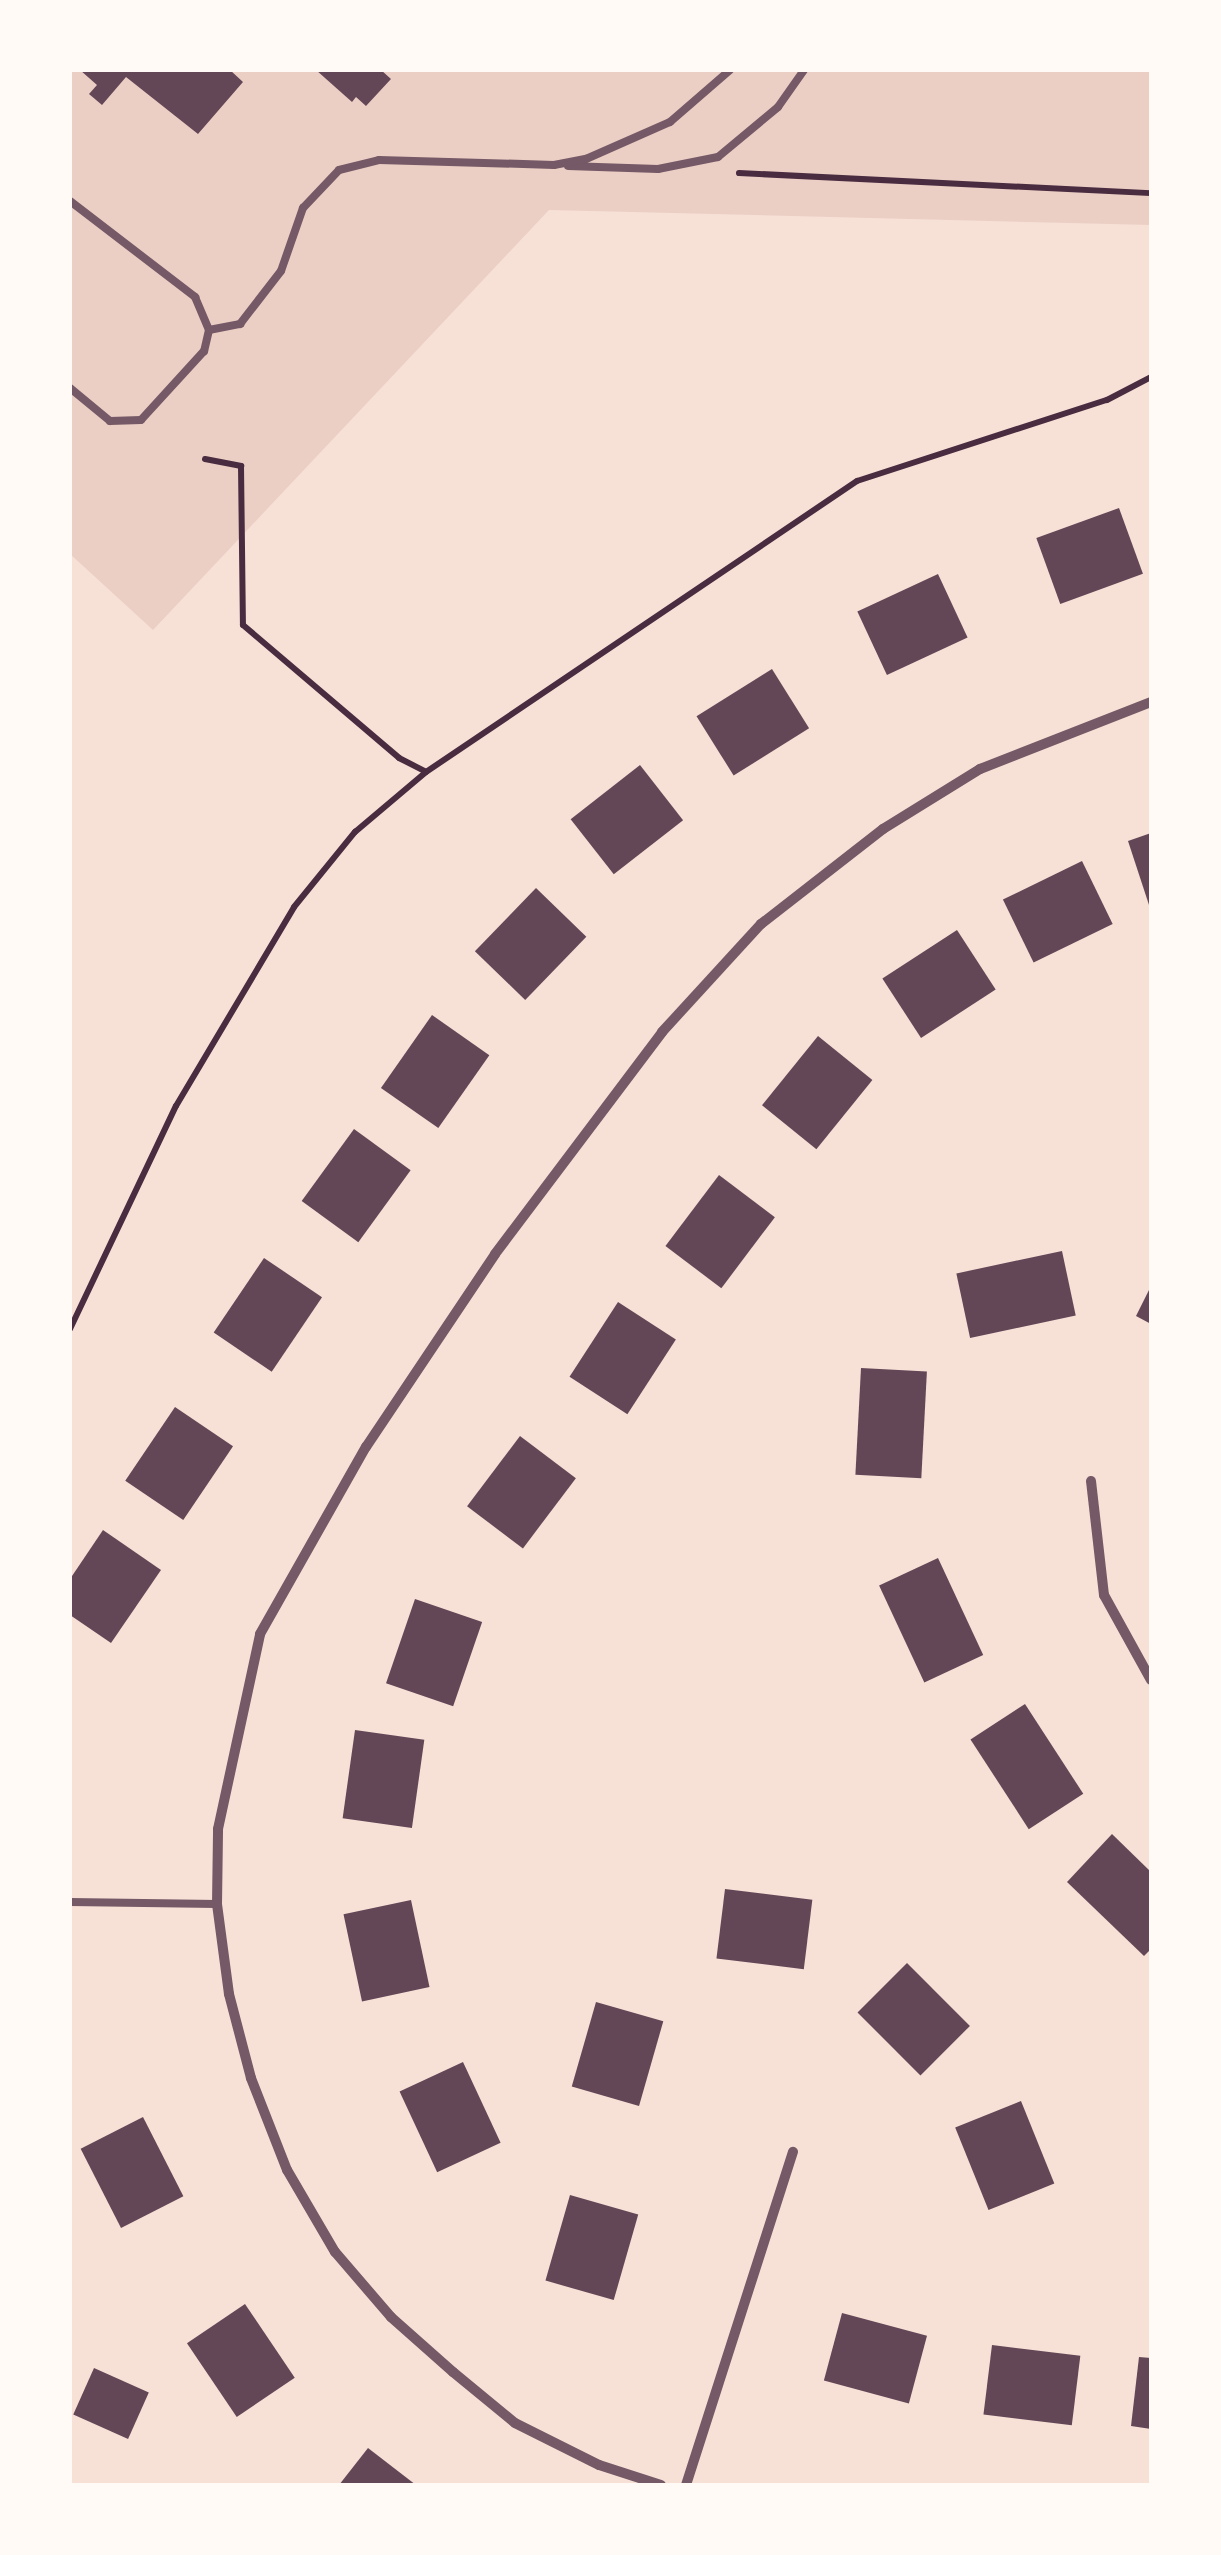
<!DOCTYPE html>
<style>
body{margin:0}
#map{position:relative;width:1221px;height:2555px;overflow:hidden;background:#f7e1d7;font-family:"Varela Round",sans-serif}
div>[style]{position:absolute}
.green>*{inset:0;background:#ebcfc5}
.building>*{inset:0;background:#644757;transform-origin:0 0}
.path>*{height:6px;margin:-3px;padding:0 3px;transform-origin:3px;border-radius:3px;background:#4a2c40}
.service>*{height:8px;margin:-4px;padding:0 4px;transform-origin:4px;border-radius:4px;background:#755966}
.minor>*{height:10px;margin:-5px;padding:0 5px;transform-origin:5px;border-radius:5px;background:#755966}
span{translate:-50% -50%;white-space:nowrap;text-align:center;line-height:1.15;-webkit-text-stroke:8px #fffaf5;paint-order:stroke}
.frame{position:absolute;inset:0;border:72px solid #fffaf5;pointer-events:none}
</style>
<div id="map">
<div class="green">
<i style="clip-path:polygon(70px 70px,1151px 70px,1151px 225px,549px 210px,153px 630px,70px 554px)"></i>
</div>
<div class="building">
<i style="clip-path:polygon(80px 70px,230px 70px,243px 82px,198px 134px,126px 77px,102px 105px,89px 94px,97px 85px)"></i>
<i style="clip-path:polygon(316px 70px,381px 70px,391px 79px,366px 106px,356px 97px,352px 102px)"></i>
<i style="left:1119px;top:508px;width:70px;height:88px;rotate:70deg"></i>
<i style="left:938px;top:574px;width:70px;height:89px;rotate:65deg"></i>
<i style="left:772px;top:669px;width:70px;height:89px;rotate:58deg"></i>
<i style="left:640px;top:765px;width:70px;height:88px;rotate:52deg"></i>
<i style="clip-path:polygon(1151px 833px,1151px 908px,1150px 908px,1128px 841px)"></i>
<i style="left:1082px;top:861px;width:70px;height:88px;rotate:64deg"></i>
<i style="left:536px;top:888px;width:70px;height:88px;rotate:44deg"></i>
<i style="left:957px;top:930px;width:71px;height:89px;rotate:57deg"></i>
<i style="left:432px;top:1015px;width:70px;height:89px;rotate:35deg"></i>
<i style="left:818px;top:1036px;width:70px;height:89px;rotate:39deg"></i>
<i style="left:354px;top:1129px;width:70px;height:89px;rotate:36deg"></i>
<i style="left:719px;top:1175px;width:70px;height:89px;rotate:37deg"></i>
<i style="left:1062px;top:1251px;width:66px;height:108px;rotate:78deg"></i>
<i style="left:264px;top:1258px;width:70px;height:90px;rotate:34deg"></i>
<i style="clip-path:polygon(1151px 1286px,1151px 1324px,1136px 1316px)"></i>
<i style="left:618px;top:1302px;width:69px;height:89px;rotate:33deg"></i>
<i style="left:861px;top:1368px;width:66px;height:107px;rotate:3deg"></i>
<i style="left:175px;top:1407px;width:70px;height:89px;rotate:34deg"></i>
<i style="left:520px;top:1436px;width:70px;height:88px;rotate:37deg"></i>
<i style="clip-path:polygon(103px 1530px,161px 1570px,111px 1643px,70px 1615px,70px 1579px)"></i>
<i style="left:938px;top:1558px;width:107px;height:65px;rotate:65deg"></i>
<i style="left:415px;top:1599px;width:71px;height:89px;rotate:19deg"></i>
<i style="left:1025px;top:1704px;width:107px;height:65px;rotate:57deg"></i>
<i style="left:355px;top:1730px;width:70px;height:89px;rotate:8deg"></i>
<i style="clip-path:polygon(1112px 1834px,1151px 1872px,1151px 1949px,1144px 1956px,1067px 1882px)"></i>
<i style="left:725px;top:1889px;width:88px;height:70px;rotate:7deg"></i>
<i style="left:411px;top:1900px;width:89px;height:69px;rotate:78deg"></i>
<i style="left:907px;top:1963px;width:89px;height:70px;rotate:45deg"></i>
<i style="left:596px;top:2002px;width:70px;height:88px;rotate:16deg"></i>
<i style="left:463px;top:2062px;width:89px;height:70px;rotate:65deg"></i>
<i style="left:1021px;top:2101px;width:89px;height:71px;rotate:68deg"></i>
<i style="left:143px;top:2117px;width:89px;height:70px;rotate:63deg"></i>
<i style="left:570px;top:2195px;width:71px;height:89px;rotate:16deg"></i>
<i style="left:245px;top:2304px;width:89px;height:70px;rotate:56deg"></i>
<i style="left:842px;top:2313px;width:88px;height:70px;rotate:15deg"></i>
<i style="left:992px;top:2345px;width:89px;height:70px;rotate:7deg"></i>
<i style="clip-path:polygon(1139px 2357px,1151px 2358px,1151px 2429px,1131px 2426px)"></i>
<i style="left:94px;top:2368px;width:60px;height:51px;rotate:24deg"></i>
<i style="clip-path:polygon(368px 2448px,416px 2485px,339px 2485px)"></i>
</div>
<div class="path">
<i style="left:739px;top:173px;width:412px;rotate:2.8deg"></i>
<i style="left:205px;top:459px;width:37px;rotate:11deg"></i>
<i style="left:241px;top:466px;width:159px;rotate:89.3deg"></i>
<i style="left:243px;top:625px;width:205px;rotate:40.4deg"></i>
<i style="left:399px;top:758px;width:30px;rotate:27deg"></i>
<i style="left:426px;top:772px;width:520px;rotate:-34.03deg"></i>
<i style="left:857px;top:481px;width:263px;rotate:-18deg"></i>
<i style="left:1107px;top:400px;width:50px;rotate:-27.6deg"></i>
<i style="left:70px;top:1329px;width:247px;rotate:-64.6deg"></i>
<i style="left:176px;top:1106px;width:231px;rotate:-59.3deg"></i>
<i style="left:294px;top:907px;width:97px;rotate:-50.9deg"></i>
<i style="left:355px;top:832px;width:93px;rotate:-40.2deg"></i>
</div>
<div class="service">
<i style="left:568px;top:166px;width:90px;rotate:1.9deg"></i>
<i style="left:658px;top:169px;width:61px;rotate:-11.3deg"></i>
<i style="left:718px;top:157px;width:78px;rotate:-39.8deg"></i>
<i style="left:778px;top:107px;width:45px;rotate:-54.9deg"></i>
<i style="left:70px;top:201px;width:158px;rotate:37.5deg"></i>
<i style="left:195px;top:297px;width:36px;rotate:67deg"></i>
<i style="left:209px;top:330px;width:22px;rotate:103deg"></i>
<i style="left:204px;top:351px;width:93px;rotate:132.4deg"></i>
<i style="left:141px;top:420px;width:31px;rotate:178deg"></i>
<i style="left:110px;top:421px;width:52px;rotate:-140.5deg"></i>
<i style="left:209px;top:330px;width:32px;rotate:-11deg"></i>
<i style="left:240px;top:324px;width:67px;rotate:-52.3deg"></i>
<i style="left:281px;top:271px;width:67px;rotate:-70.8deg"></i>
<i style="left:303px;top:208px;width:52px;rotate:-46.5deg"></i>
<i style="left:339px;top:170px;width:41px;rotate:-14deg"></i>
<i style="left:379px;top:160px;width:175px;rotate:1.6deg"></i>
<i style="left:554px;top:165px;width:33px;rotate:-11deg"></i>
<i style="left:586px;top:159px;width:92px;rotate:-23.8deg"></i>
<i style="left:670px;top:122px;width:79px;rotate:-40.9deg"></i>
<i style="left:70px;top:1902px;width:147px;rotate:0.8deg"></i>
</div>
<div class="minor">
<i style="left:1091px;top:1481px;width:115px;rotate:83.5deg"></i>
<i style="left:1104px;top:1595px;width:97px;rotate:61.1deg"></i>
<i style="left:661px;top:2485px;width:65px;rotate:-162.1deg"></i>
<i style="left:599px;top:2465px;width:94px;rotate:-153.4deg"></i>
<i style="left:515px;top:2423px;width:80px;rotate:-140.6deg"></i>
<i style="left:453px;top:2372px;width:83px;rotate:-138.4deg"></i>
<i style="left:391px;top:2317px;width:86px;rotate:-130.7deg"></i>
<i style="left:335px;top:2252px;width:95px;rotate:-120.3deg"></i>
<i style="left:287px;top:2170px;width:99px;rotate:-111.4deg"></i>
<i style="left:251px;top:2078px;width:87px;rotate:-104.7deg"></i>
<i style="left:229px;top:1994px;width:91px;rotate:-97.6deg"></i>
<i style="left:217px;top:1904px;width:75px;rotate:-89.2deg"></i>
<i style="left:218px;top:1829px;width:199px;rotate:-77.8deg"></i>
<i style="left:260px;top:1634px;width:215px;rotate:-60.5deg"></i>
<i style="left:366px;top:1447px;width:232px;rotate:-56.2deg"></i>
<i style="left:495px;top:1254px;width:278px;rotate:-53deg"></i>
<i style="left:662px;top:1032px;width:147px;rotate:-47.5deg"></i>
<i style="left:761px;top:924px;width:155px;rotate:-37.9deg"></i>
<i style="left:883px;top:829px;width:114px;rotate:-31.7deg"></i>
<i style="left:980px;top:769px;width:184px;rotate:-21.4deg"></i>
<i style="left:686px;top:2485px;width:350px;rotate:-72.2deg"></i>
</div>
<div class="frame"></div>
</div>
